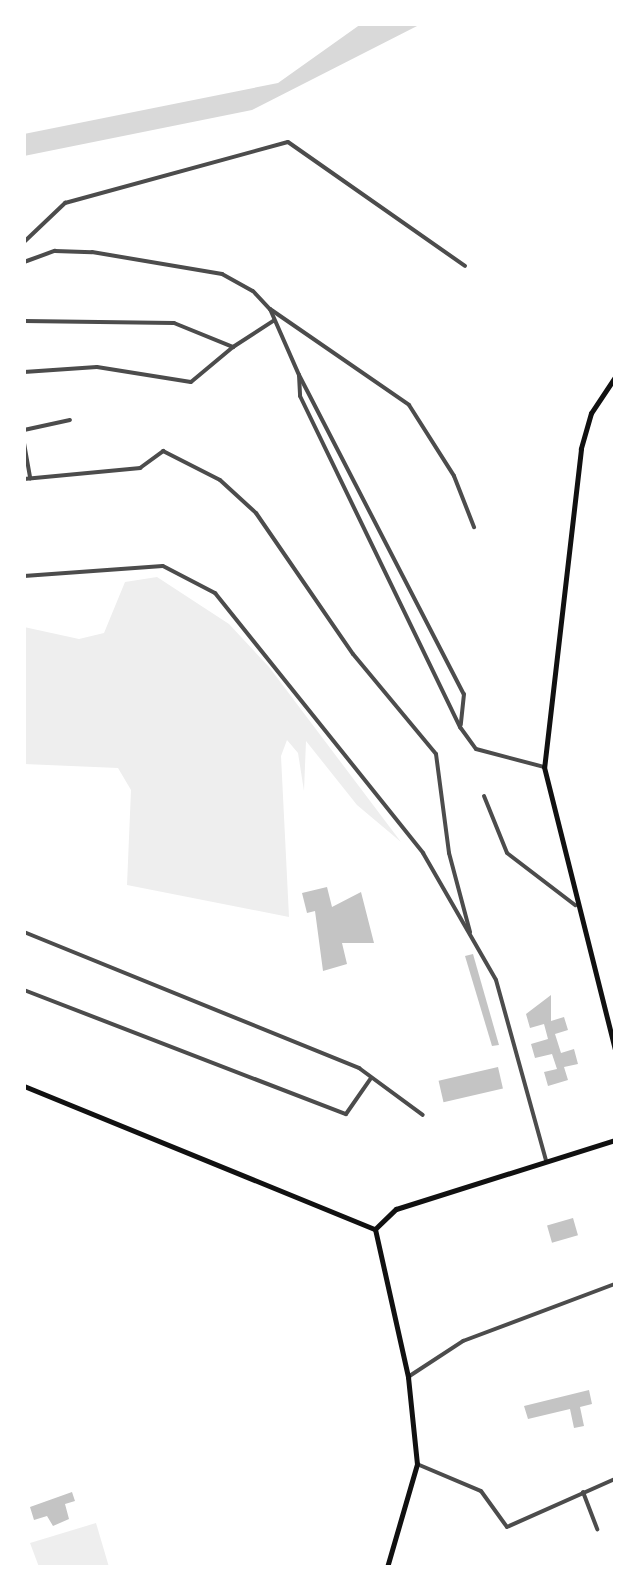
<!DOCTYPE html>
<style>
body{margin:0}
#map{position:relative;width:639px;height:1591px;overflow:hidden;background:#fff;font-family:Roboto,sans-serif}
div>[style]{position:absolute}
.green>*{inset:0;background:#eee}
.water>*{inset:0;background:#d9d9d9}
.building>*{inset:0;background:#c4c4c4;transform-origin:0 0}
.minor>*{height:4px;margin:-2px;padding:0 2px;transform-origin:2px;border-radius:2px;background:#4c4c4c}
.secondary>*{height:5px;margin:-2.5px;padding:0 2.5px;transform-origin:2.5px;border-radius:2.5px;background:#111}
span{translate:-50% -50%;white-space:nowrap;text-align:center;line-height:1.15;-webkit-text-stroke:8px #fff;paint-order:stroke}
.frame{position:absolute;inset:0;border:26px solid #fff;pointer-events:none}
</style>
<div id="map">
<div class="green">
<i style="clip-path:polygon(157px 577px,229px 624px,269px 667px,401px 842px,357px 805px,306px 741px,304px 791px,298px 753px,287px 740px,281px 756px,289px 917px,127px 885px,131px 790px,118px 768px,24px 764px,24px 627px,79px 639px,104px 633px,125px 582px)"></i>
<i style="clip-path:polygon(96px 1523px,109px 1567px,39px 1567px,30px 1543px)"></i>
</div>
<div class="water">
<i style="clip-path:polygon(361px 24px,421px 24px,252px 110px,24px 156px,24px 134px,278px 83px)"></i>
</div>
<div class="building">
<i style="clip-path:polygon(327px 887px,332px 907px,361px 892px,374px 943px,342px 943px,347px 964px,323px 971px,315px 911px,307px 913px,302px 893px)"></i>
<i style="clip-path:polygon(473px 954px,499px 1045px,492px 1046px,465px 956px)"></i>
<i style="clip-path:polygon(551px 995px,551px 1021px,564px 1017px,568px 1030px,555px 1034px,561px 1053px,574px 1049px,578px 1064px,564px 1067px,568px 1080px,548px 1086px,544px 1072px,557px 1069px,552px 1054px,535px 1058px,531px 1044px,548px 1039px,544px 1024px,530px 1028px,526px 1014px)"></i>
<i style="left:498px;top:1067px;width:22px;height:61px;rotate:77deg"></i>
<i style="left:573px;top:1218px;width:18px;height:27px;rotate:74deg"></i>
<i style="clip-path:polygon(589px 1390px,592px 1404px,580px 1407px,584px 1426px,574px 1428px,570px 1409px,528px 1419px,524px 1406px)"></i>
<i style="clip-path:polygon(72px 1492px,75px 1501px,65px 1504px,69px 1519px,53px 1526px,47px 1516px,34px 1520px,30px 1507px)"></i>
</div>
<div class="minor">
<i style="left:24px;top:242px;width:57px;rotate:-43.6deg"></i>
<i style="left:65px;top:203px;width:231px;rotate:-15.3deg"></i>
<i style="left:288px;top:142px;width:216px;rotate:35deg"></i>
<i style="left:24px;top:262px;width:33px;rotate:-20deg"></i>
<i style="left:55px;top:251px;width:37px;rotate:2deg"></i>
<i style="left:92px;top:252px;width:132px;rotate:9.6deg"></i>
<i style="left:222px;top:274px;width:35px;rotate:29deg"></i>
<i style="left:253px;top:291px;width:25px;rotate:47deg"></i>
<i style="left:270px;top:309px;width:72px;rotate:66.3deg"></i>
<i style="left:299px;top:375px;width:21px;rotate:87deg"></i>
<i style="left:300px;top:396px;width:368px;rotate:64.2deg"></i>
<i style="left:460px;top:727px;width:27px;rotate:54deg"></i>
<i style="left:476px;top:749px;width:70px;rotate:14.8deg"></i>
<i style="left:270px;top:309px;width:169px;rotate:34.6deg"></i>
<i style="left:409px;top:405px;width:84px;rotate:57.6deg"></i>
<i style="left:454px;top:476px;width:55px;rotate:68.6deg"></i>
<i style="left:24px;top:321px;width:150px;rotate:0.8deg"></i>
<i style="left:174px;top:323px;width:64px;rotate:22.1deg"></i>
<i style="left:233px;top:347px;width:48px;rotate:-33deg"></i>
<i style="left:24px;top:372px;width:73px;rotate:-3.9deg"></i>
<i style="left:97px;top:367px;width:95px;rotate:9.1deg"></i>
<i style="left:191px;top:382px;width:55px;rotate:-39.8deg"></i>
<i style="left:299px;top:375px;width:359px;rotate:62.7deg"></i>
<i style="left:464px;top:694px;width:31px;rotate:96deg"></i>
<i style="left:24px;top:430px;width:47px;rotate:-12.3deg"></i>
<i style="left:24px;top:443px;width:36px;rotate:80deg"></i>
<i style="left:24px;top:479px;width:117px;rotate:-5.4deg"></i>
<i style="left:140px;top:468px;width:29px;rotate:-36deg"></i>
<i style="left:163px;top:451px;width:64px;rotate:27deg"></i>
<i style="left:220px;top:480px;width:49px;rotate:42.5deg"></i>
<i style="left:256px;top:513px;width:171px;rotate:55.5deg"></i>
<i style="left:353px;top:654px;width:130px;rotate:50.3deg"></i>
<i style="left:436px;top:754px;width:100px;rotate:82.5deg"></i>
<i style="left:449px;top:853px;width:82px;rotate:75.1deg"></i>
<i style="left:24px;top:576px;width:139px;rotate:-4.1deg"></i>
<i style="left:163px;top:566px;width:59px;rotate:27.4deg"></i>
<i style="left:215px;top:593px;width:333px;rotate:51.3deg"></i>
<i style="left:423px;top:853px;width:146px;rotate:60.1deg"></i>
<i style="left:496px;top:980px;width:187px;rotate:74.5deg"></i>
<i style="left:484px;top:796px;width:61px;rotate:68deg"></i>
<i style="left:507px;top:853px;width:86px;rotate:37.4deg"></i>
<i style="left:24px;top:932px;width:362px;rotate:22.1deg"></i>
<i style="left:359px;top:1068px;width:79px;rotate:36.3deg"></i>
<i style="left:24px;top:990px;width:345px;rotate:21.1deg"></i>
<i style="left:346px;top:1114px;width:44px;rotate:-55.2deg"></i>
<i style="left:408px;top:1377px;width:66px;rotate:-33.2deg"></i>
<i style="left:463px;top:1341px;width:162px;rotate:-20.6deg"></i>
<i style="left:417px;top:1464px;width:69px;rotate:22.9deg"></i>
<i style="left:481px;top:1491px;width:44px;rotate:54.2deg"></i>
<i style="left:507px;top:1527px;width:118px;rotate:-24deg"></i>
<i style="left:583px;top:1492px;width:40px;rotate:69deg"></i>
</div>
<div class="secondary">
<i style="left:615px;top:377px;width:43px;rotate:123.7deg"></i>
<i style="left:591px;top:413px;width:37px;rotate:106deg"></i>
<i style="left:581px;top:449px;width:320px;rotate:96.6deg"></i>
<i style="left:544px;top:767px;width:292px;rotate:75.9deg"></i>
<i style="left:24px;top:1086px;width:379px;rotate:22.2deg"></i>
<i style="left:375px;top:1229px;width:152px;rotate:77.4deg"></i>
<i style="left:408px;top:1377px;width:87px;rotate:84.1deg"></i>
<i style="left:417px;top:1464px;width:107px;rotate:106.2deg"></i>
<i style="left:375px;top:1229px;width:29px;rotate:-44deg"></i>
<i style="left:396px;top:1209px;width:230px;rotate:-17.5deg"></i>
</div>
<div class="frame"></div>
</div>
